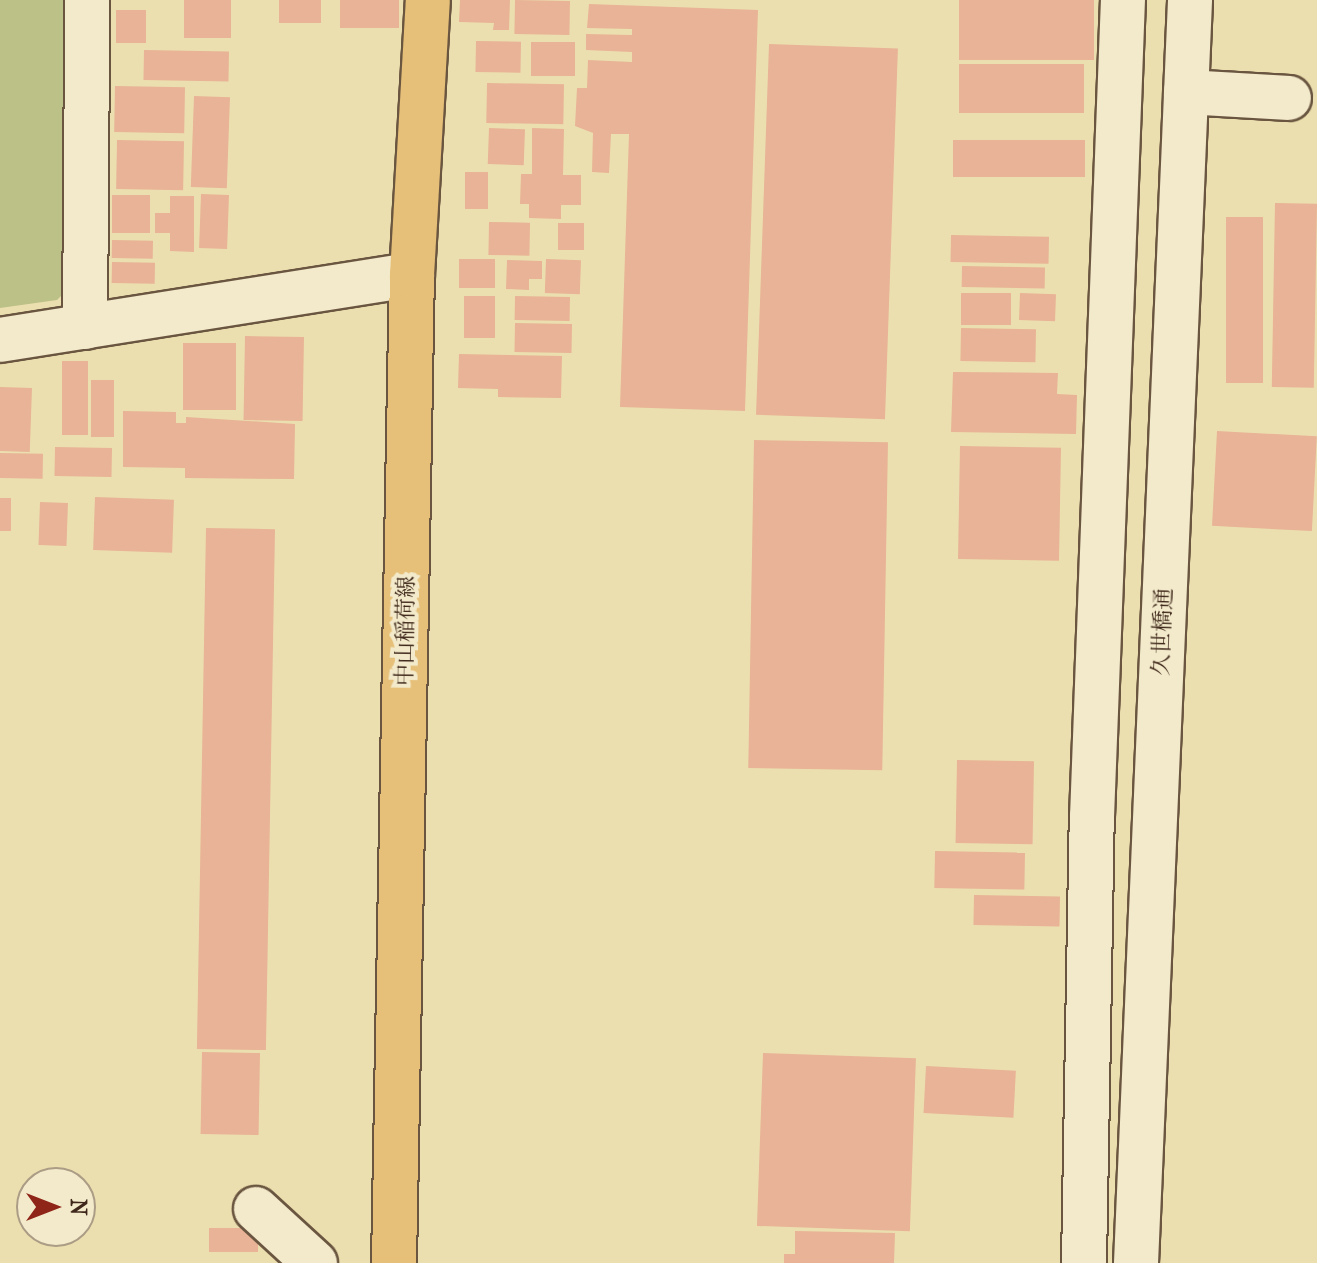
<!DOCTYPE html>
<meta charset="utf-8">
<style>
body{margin:0}
#map{position:relative;width:1317px;height:1263px;overflow:hidden;background:#ecdfaf;font-family:"IM FELL French Canon","Noto Serif JP",serif}
div>[style]{position:absolute}
.green>*{inset:0;background:#bcc188}
.building>*{inset:0;background:#e8b396;transform-origin:0 0}
.roads{filter:drop-shadow(2px 0 #6a5640) drop-shadow(-2px 0 #6a5640) drop-shadow(0 2px #6a5640) drop-shadow(0 -2px #6a5640)}
.minor>*{height:44px;margin:-22px;padding:0 22px;transform-origin:22px;border-radius:22px;background:#f3eacb}
.major>*{height:44px;margin:-22px;padding:0 22px;transform-origin:22px;border-radius:22px;background:#e6c078}
span{translate:-50% -50%;white-space:nowrap;text-align:center;line-height:1.15;-webkit-text-stroke:8px #f3eacb;paint-order:stroke}
.street-label{font-size:22px;color:#3f281b}
.north{position:absolute;left:16px;top:1167px;width:80px;height:80px;box-sizing:border-box;background:#f3eacb;border:2px solid #ab9c85;border-radius:50%;rotate:90deg;font-size:22px;font-weight:700;line-height:32px;text-align:center;color:#3f281b}
.north::after{content:'';display:block;margin:auto;width:28px;height:36px;background:#8f2418;clip-path:polygon(50% 0,100% 100%,50% 72%,0 100%)}
</style>
<div id="map">
<div class="green">
<i style="clip-path:polygon(0 0,71px 0,70px 287px,57px 300px,0 308px)"></i>
</div>
<div class="building">
<i style="left:184px;top:0;width:47px;height:38px"></i>
<i style="left:279px;top:0;width:42px;height:23px"></i>
<i style="left:340px;top:0;width:59px;height:28px"></i>
<i style="clip-path:polygon(460px 0,510px 0,509px 30px,493px 30px,494px 23px,459px 22px)"></i>
<i style="left:515px;top:0;width:55px;height:34px;rotate:1deg"></i>
<i style="left:959px;top:0;width:135px;height:60px"></i>
<i style="clip-path:polygon(589px 4px,758px 10px,745px 411px,620px 407px,629px 134px,611px 134px,609px 173px,592px 172px,593px 133px,575px 126px,577px 88px,587px 88px,588px 60px,632px 62px,632px 52px,586px 50px,586px 34px,632px 35px,632px 29px,587px 28px)"></i>
<i style="left:116px;top:10px;width:30px;height:33px"></i>
<i style="left:476px;top:41px;width:45px;height:31px;rotate:1deg"></i>
<i style="left:531px;top:42px;width:44px;height:34px"></i>
<i style="left:769px;top:44px;width:129px;height:371px;rotate:2deg"></i>
<i style="left:144px;top:50px;width:85px;height:30px;rotate:1deg"></i>
<i style="left:959px;top:64px;width:125px;height:49px"></i>
<i style="left:487px;top:83px;width:77px;height:40px;rotate:1deg"></i>
<i style="left:115px;top:86px;width:70px;height:46px;rotate:1deg"></i>
<i style="left:194px;top:96px;width:36px;height:91px;rotate:2deg"></i>
<i style="left:489px;top:128px;width:36px;height:36px;rotate:2deg"></i>
<i style="clip-path:polygon(532px 128px,564px 129px,563px 175px,581px 175px,581px 205px,561px 205px,561px 219px,529px 218px,529px 204px,520px 204px,521px 174px,532px 174px)"></i>
<i style="left:117px;top:140px;width:67px;height:49px;rotate:1deg"></i>
<i style="left:953px;top:140px;width:132px;height:37px"></i>
<i style="left:465px;top:172px;width:23px;height:37px"></i>
<i style="left:201px;top:194px;width:28px;height:54px;rotate:2deg"></i>
<i style="left:112px;top:195px;width:38px;height:38px"></i>
<i style="clip-path:polygon(170px 196px,194px 196px,194px 252px,170px 251px,170px 233px,155px 233px,155px 213px,170px 213px)"></i>
<i style="left:1275px;top:203px;width:42px;height:184px;rotate:1deg"></i>
<i style="left:1226px;top:217px;width:37px;height:166px"></i>
<i style="left:489px;top:222px;width:41px;height:33px;rotate:1deg"></i>
<i style="left:558px;top:223px;width:26px;height:27px"></i>
<i style="left:951px;top:235px;width:98px;height:27px;rotate:1deg"></i>
<i style="left:112px;top:240px;width:41px;height:18px;rotate:1deg"></i>
<i style="left:459px;top:259px;width:36px;height:29px"></i>
<i style="left:546px;top:259px;width:35px;height:34px;rotate:2deg"></i>
<i style="clip-path:polygon(507px 260px,542px 261px,542px 279px,529px 279px,529px 290px,506px 289px)"></i>
<i style="left:112px;top:262px;width:43px;height:21px;rotate:1deg"></i>
<i style="left:962px;top:266px;width:83px;height:21px;rotate:1deg"></i>
<i style="left:961px;top:293px;width:50px;height:32px"></i>
<i style="left:1020px;top:293px;width:36px;height:27px;rotate:2deg"></i>
<i style="left:464px;top:296px;width:31px;height:42px"></i>
<i style="left:515px;top:296px;width:55px;height:24px;rotate:1deg"></i>
<i style="left:515px;top:323px;width:57px;height:29px;rotate:1deg"></i>
<i style="left:961px;top:328px;width:75px;height:33px;rotate:1deg"></i>
<i style="left:245px;top:336px;width:59px;height:84px;rotate:1deg"></i>
<i style="left:183px;top:343px;width:53px;height:67px"></i>
<i style="clip-path:polygon(459px 354px,562px 356px,561px 398px,498px 397px,498px 389px,458px 388px)"></i>
<i style="left:62px;top:361px;width:26px;height:74px"></i>
<i style="clip-path:polygon(953px 372px,1058px 373px,1057px 394px,1077px 395px,1076px 434px,951px 432px)"></i>
<i style="left:91px;top:380px;width:23px;height:57px"></i>
<i style="left:0;top:387px;width:32px;height:64px;rotate:2deg"></i>
<i style="clip-path:polygon(123px 411px,176px 412px,176px 423px,186px 423px,186px 417px,295px 424px,294px 479px,185px 478px,185px 468px,123px 467px)"></i>
<i style="left:1217px;top:431px;width:100px;height:95px;rotate:3deg"></i>
<i style="left:754px;top:440px;width:134px;height:328px;rotate:1deg"></i>
<i style="left:960px;top:446px;width:101px;height:113px;rotate:1deg"></i>
<i style="left:55px;top:447px;width:57px;height:29px;rotate:1deg"></i>
<i style="left:0;top:453px;width:43px;height:25px;rotate:1deg"></i>
<i style="left:95px;top:497px;width:79px;height:53px;rotate:2deg"></i>
<i style="left:0;top:498px;width:11px;height:33px"></i>
<i style="left:40px;top:502px;width:28px;height:43px;rotate:2deg"></i>
<i style="left:206px;top:528px;width:69px;height:521px;rotate:1deg"></i>
<i style="left:957px;top:760px;width:77px;height:83px;rotate:1deg"></i>
<i style="left:935px;top:851px;width:90px;height:37px;rotate:1deg"></i>
<i style="left:974px;top:895px;width:86px;height:30px;rotate:1deg"></i>
<i style="left:202px;top:1052px;width:58px;height:82px;rotate:1deg"></i>
<i style="left:763px;top:1053px;width:153px;height:173px;rotate:2deg"></i>
<i style="left:926px;top:1066px;width:90px;height:47px;rotate:3deg"></i>
<i style="left:209px;top:1228px;width:49px;height:24px"></i>
<i style="clip-path:polygon(795px 1231px,895px 1233px,894px 1263px,784px 1263px,784px 1254px,795px 1254px)"></i>
</div>
<div class="roads">
<div class="minor">
<i style="left:1186px;top:92px;width:103px;rotate:3.3deg"></i>
<i style="left:85px;top:327px;width:327px;rotate:-89.6deg"></i>
<i style="left:0;top:340px;width:417px;rotate:-9deg"></i>
<i style="left:256px;top:1209px;width:80px;rotate:42.5deg"></i>
<i style="left:1084px;top:1263px;width:446px;rotate:-89deg"></i>
<i style="left:1092px;top:817px;width:818px;rotate:-87.83deg"></i>
<i style="left:1136px;top:1263px;width:1264px;rotate:-87.55deg"></i>
</div>
<div class="major">
<i style="left:394px;top:1263px;width:988px;rotate:-88.96deg"></i>
<i style="left:412px;top:275px;width:275px;rotate:-86.7deg"></i>
</div>
</div>
<div class="street-label">
<span style="left:406px;top:631px;rotate:-89deg">中山稲荷線</span>
<span style="left:1163px;top:632px;rotate:-88deg">久世橋通</span>
</div>
<div class="north">N</div>
</div>
